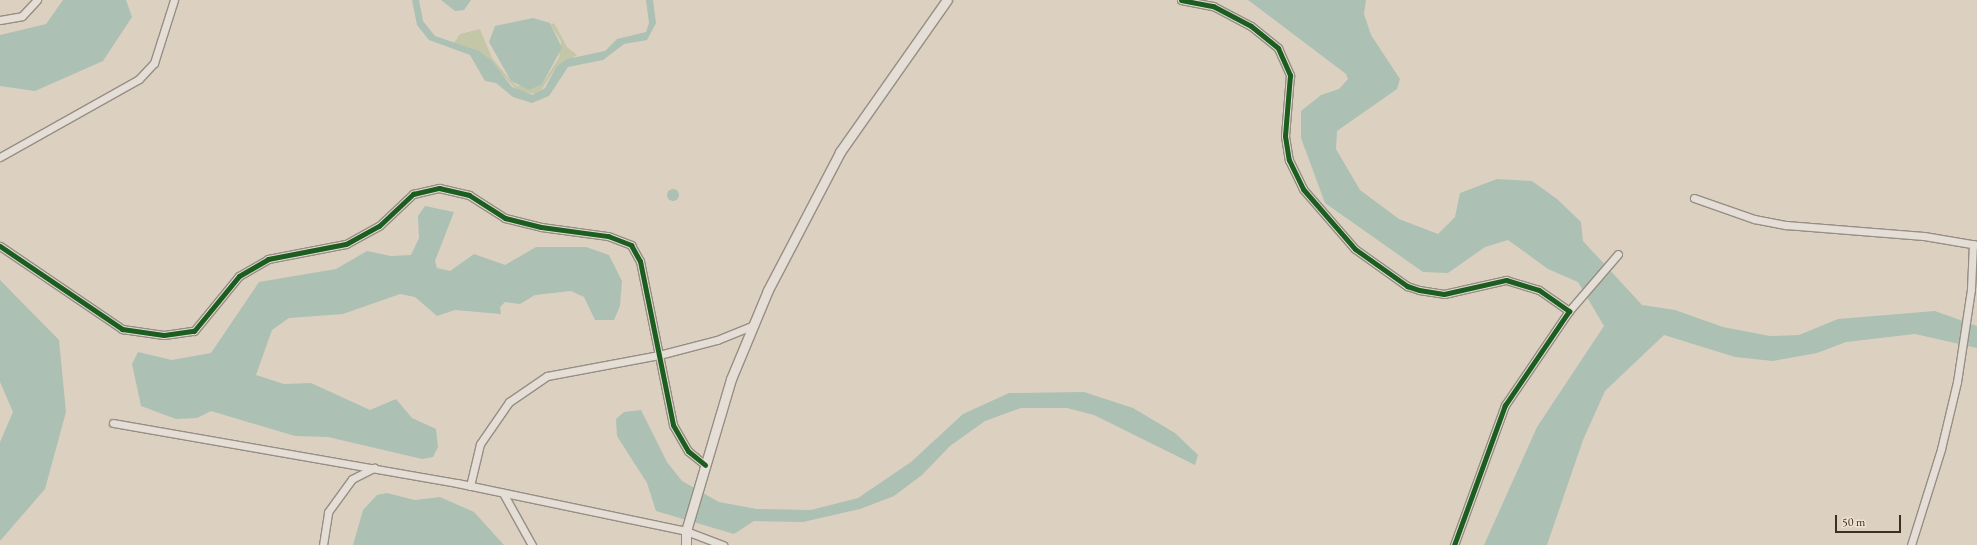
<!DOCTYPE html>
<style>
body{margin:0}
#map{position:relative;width:1977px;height:545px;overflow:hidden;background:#dcd1c1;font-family:"EB Garamond",serif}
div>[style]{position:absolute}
.green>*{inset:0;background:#c3c6a7}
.water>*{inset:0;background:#acc0b4}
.round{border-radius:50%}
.roads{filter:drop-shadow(1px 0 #968e83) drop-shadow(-1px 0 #968e83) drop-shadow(0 1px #968e83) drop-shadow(0 -1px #968e83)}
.minor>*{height:7px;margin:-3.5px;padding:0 3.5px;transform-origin:3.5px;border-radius:3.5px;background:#e4ded6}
.tertiary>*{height:9px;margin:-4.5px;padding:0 4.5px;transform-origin:4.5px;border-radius:4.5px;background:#e4ded6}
.cycleway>*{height:5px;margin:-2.5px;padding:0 2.5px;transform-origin:2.5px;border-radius:2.5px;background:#1b5e20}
span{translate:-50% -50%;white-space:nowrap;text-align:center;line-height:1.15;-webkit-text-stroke:3.5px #efe2d0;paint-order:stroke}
.scale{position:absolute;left:1835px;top:515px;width:66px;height:18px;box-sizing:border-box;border:2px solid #3c2f1f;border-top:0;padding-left:5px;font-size:12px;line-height:14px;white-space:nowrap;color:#3c2f1f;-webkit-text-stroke:3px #efe2d0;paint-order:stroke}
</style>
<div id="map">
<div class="green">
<i style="clip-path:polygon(554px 23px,567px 47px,577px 55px,556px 67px,538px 95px,517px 90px,485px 56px,454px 43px,460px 34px,480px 29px,492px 58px,511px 81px,517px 86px,542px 84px,559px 58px,561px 41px,551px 25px)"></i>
</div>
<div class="water">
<i style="clip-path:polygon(63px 0,126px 0,132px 17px,103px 61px,35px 91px,0 86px,0 35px,46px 24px)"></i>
<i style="clip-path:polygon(412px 0,419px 0,423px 21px,435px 36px,479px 51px,492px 61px,512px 87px,533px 95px,545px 88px,556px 67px,567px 59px,605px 51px,617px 39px,646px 32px,649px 23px,646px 0,653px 0,656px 23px,647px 40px,624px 44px,603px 60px,568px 67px,549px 96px,532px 103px,513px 97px,496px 83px,485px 81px,470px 55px,429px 40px,417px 25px)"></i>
<i style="clip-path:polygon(441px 0,471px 0,464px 10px,455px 11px)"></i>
<i style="clip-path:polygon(1248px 0,1366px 0,1364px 14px,1371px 35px,1400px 79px,1397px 89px,1337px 131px,1336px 149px,1360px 190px,1399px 219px,1438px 234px,1455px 217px,1460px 193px,1497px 179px,1532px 181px,1557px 199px,1581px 222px,1583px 241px,1642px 305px,1675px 310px,1723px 327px,1770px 336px,1799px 335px,1838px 319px,1935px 311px,1977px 326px,1977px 348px,1915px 334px,1846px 342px,1817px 353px,1773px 361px,1735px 357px,1664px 335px,1605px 391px,1583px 440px,1547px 545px,1484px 545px,1537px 427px,1604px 326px,1578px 282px,1548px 269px,1508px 240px,1485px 247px,1448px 273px,1423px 272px,1325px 203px,1301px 138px,1301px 111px,1321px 95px,1339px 89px,1348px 79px,1346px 74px)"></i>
<i style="clip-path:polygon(533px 18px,550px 23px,562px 48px,542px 84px,529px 90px,511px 81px,489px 42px,495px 26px)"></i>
<i class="round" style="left:667px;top:189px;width:12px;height:12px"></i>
<i style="clip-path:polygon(425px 206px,454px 212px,435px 261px,437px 268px,450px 271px,474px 254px,505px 265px,536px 247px,586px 247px,609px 255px,622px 281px,620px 306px,614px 320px,595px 320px,584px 297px,571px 291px,535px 295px,520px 304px,505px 302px,500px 307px,501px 314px,455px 310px,437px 316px,415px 297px,400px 294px,343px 314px,289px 318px,272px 330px,256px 375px,284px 384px,311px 383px,370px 410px,396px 399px,412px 418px,436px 429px,438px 447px,433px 457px,422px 459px,328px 437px,295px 436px,211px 411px,197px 418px,176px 419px,141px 406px,132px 364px,138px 352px,172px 360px,211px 353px,259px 282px,336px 269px,367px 251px,391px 256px,411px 255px,419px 238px,418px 216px)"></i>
<i style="clip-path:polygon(0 280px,59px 340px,66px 412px,45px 489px,0 541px,0 442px,13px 412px,0 382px)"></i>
<i style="clip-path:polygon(1084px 392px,1133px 408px,1175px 433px,1198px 455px,1195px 465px,1094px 415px,1067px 408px,1021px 408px,985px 421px,950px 446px,922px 475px,894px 496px,860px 509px,803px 522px,754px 521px,734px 534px,656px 511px,647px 483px,617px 436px,616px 419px,624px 412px,641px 410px,667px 462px,682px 481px,719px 502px,757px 509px,811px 510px,858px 498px,911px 462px,963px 414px,1009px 393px)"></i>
<i style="clip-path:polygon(387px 493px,415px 500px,440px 497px,474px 512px,504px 545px,353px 545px,363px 510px,377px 495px)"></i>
</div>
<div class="roads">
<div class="minor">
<i style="left:1181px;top:0;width:33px;rotate:11deg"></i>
<i style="left:1213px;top:6px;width:43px;rotate:27.8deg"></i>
<i style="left:1251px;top:26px;width:35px;rotate:39deg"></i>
<i style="left:1278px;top:48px;width:30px;rotate:66deg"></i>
<i style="left:1290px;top:75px;width:61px;rotate:94.7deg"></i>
<i style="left:1285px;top:136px;width:24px;rotate:81deg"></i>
<i style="left:1289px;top:160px;width:32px;rotate:64deg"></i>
<i style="left:1303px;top:189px;width:79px;rotate:49.1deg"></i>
<i style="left:1355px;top:249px;width:64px;rotate:35.4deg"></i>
<i style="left:1407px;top:286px;width:13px;rotate:18deg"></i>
<i style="left:1419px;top:290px;width:25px;rotate:9deg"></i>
<i style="left:1444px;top:294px;width:64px;rotate:-12.7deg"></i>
<i style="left:1506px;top:280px;width:34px;rotate:17deg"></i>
<i style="left:1539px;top:290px;width:37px;rotate:35deg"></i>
<i style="left:1569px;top:311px;width:114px;rotate:124.2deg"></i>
<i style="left:1505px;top:405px;width:149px;rotate:110deg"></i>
<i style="left:0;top:20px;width:22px;rotate:-10deg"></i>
<i style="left:22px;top:16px;width:22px;rotate:-47deg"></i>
<i style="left:0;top:157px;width:159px;rotate:-29.3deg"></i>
<i style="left:139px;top:79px;width:22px;rotate:-47deg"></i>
<i style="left:154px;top:63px;width:66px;rotate:-72.4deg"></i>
<i style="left:1694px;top:198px;width:64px;rotate:19.3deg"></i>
<i style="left:1754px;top:219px;width:33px;rotate:11deg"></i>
<i style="left:1786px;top:225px;width:138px;rotate:4.6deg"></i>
<i style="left:1924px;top:236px;width:54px;rotate:9.6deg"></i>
<i style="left:0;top:246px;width:148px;rotate:34.2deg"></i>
<i style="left:122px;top:329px;width:42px;rotate:8.1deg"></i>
<i style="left:164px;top:335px;width:30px;rotate:-8deg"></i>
<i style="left:194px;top:331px;width:71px;rotate:-50.7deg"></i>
<i style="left:239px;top:276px;width:34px;rotate:-30deg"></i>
<i style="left:268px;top:259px;width:79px;rotate:-10.9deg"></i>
<i style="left:346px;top:244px;width:38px;rotate:-29deg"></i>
<i style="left:379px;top:226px;width:47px;rotate:-43.3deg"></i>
<i style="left:413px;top:194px;width:27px;rotate:-13deg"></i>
<i style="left:439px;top:188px;width:31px;rotate:13deg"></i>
<i style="left:469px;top:195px;width:43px;rotate:32.6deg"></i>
<i style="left:505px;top:218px;width:37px;rotate:14deg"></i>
<i style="left:541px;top:227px;width:68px;rotate:7.7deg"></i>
<i style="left:608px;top:236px;width:25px;rotate:21deg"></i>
<i style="left:631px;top:245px;width:18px;rotate:61deg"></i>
<i style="left:640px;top:261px;width:167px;rotate:78.6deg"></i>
<i style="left:673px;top:425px;width:30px;rotate:60deg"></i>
<i style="left:688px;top:451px;width:22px;rotate:39deg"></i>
<i style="left:1569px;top:311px;width:75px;rotate:-49.3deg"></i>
<i style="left:113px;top:423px;width:349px;rotate:9.9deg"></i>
<i style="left:457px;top:483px;width:234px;rotate:11.8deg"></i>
<i style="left:686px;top:531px;width:40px;rotate:21deg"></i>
<i style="left:470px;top:486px;width:43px;rotate:-76.6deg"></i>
<i style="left:480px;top:444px;width:51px;rotate:-55.4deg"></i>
<i style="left:509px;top:402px;width:46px;rotate:-34.4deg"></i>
<i style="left:547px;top:376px;width:114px;rotate:-10.6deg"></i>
<i style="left:659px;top:355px;width:60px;rotate:-14.5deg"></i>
<i style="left:717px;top:340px;width:40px;rotate:-22deg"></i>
<i style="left:503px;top:493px;width:60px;rotate:60.9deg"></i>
<i style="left:323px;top:545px;width:33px;rotate:-81deg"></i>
<i style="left:328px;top:512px;width:41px;rotate:-54deg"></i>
<i style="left:352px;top:479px;width:25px;rotate:-27deg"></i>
<i style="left:1911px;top:545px;width:101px;rotate:-72.6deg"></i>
<i style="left:1941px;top:449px;width:69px;rotate:-76.6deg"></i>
<i style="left:1957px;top:382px;width:94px;rotate:-81.4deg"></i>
<i style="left:1971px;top:289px;width:45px;rotate:-87.5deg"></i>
</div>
<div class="tertiary">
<i style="left:686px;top:545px;width:14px;rotate:-90deg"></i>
<i style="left:686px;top:531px;width:159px;rotate:-73.5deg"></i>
<i style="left:731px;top:379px;width:96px;rotate:-67.4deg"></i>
<i style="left:768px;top:290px;width:156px;rotate:-62.4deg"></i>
<i style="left:840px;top:152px;width:186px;rotate:-54.9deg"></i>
</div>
</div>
<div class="cycleway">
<i style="left:1181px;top:0;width:33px;rotate:11deg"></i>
<i style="left:1213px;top:6px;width:43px;rotate:27.8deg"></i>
<i style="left:1251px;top:26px;width:35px;rotate:39deg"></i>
<i style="left:1278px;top:48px;width:30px;rotate:66deg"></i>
<i style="left:1290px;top:75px;width:61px;rotate:94.7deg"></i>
<i style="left:1285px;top:136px;width:24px;rotate:81deg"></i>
<i style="left:1289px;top:160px;width:32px;rotate:64deg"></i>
<i style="left:1303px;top:189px;width:79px;rotate:49.1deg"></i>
<i style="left:1355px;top:249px;width:64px;rotate:35.4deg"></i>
<i style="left:1407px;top:286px;width:13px;rotate:18deg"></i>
<i style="left:1419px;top:290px;width:25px;rotate:9deg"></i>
<i style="left:1444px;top:294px;width:64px;rotate:-12.7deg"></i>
<i style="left:1506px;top:280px;width:34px;rotate:17deg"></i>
<i style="left:1539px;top:290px;width:37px;rotate:35deg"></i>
<i style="left:1569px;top:311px;width:114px;rotate:124.2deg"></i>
<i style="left:1505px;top:405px;width:149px;rotate:110deg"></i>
<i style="left:0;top:246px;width:148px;rotate:34.2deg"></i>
<i style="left:122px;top:329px;width:42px;rotate:8.1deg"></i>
<i style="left:164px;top:335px;width:30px;rotate:-8deg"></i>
<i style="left:194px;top:331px;width:71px;rotate:-50.7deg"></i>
<i style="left:239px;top:276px;width:34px;rotate:-30deg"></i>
<i style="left:268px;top:259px;width:79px;rotate:-10.9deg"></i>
<i style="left:346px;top:244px;width:38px;rotate:-29deg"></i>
<i style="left:379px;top:226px;width:47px;rotate:-43.3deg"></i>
<i style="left:413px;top:194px;width:27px;rotate:-13deg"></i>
<i style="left:439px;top:188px;width:31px;rotate:13deg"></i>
<i style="left:469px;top:195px;width:43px;rotate:32.6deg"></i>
<i style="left:505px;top:218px;width:37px;rotate:14deg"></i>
<i style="left:541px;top:227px;width:68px;rotate:7.7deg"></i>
<i style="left:608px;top:236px;width:25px;rotate:21deg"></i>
<i style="left:631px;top:245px;width:18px;rotate:61deg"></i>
<i style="left:640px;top:261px;width:167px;rotate:78.6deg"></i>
<i style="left:673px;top:425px;width:30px;rotate:60deg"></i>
<i style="left:688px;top:451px;width:22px;rotate:39deg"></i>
</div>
<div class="scale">50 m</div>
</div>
